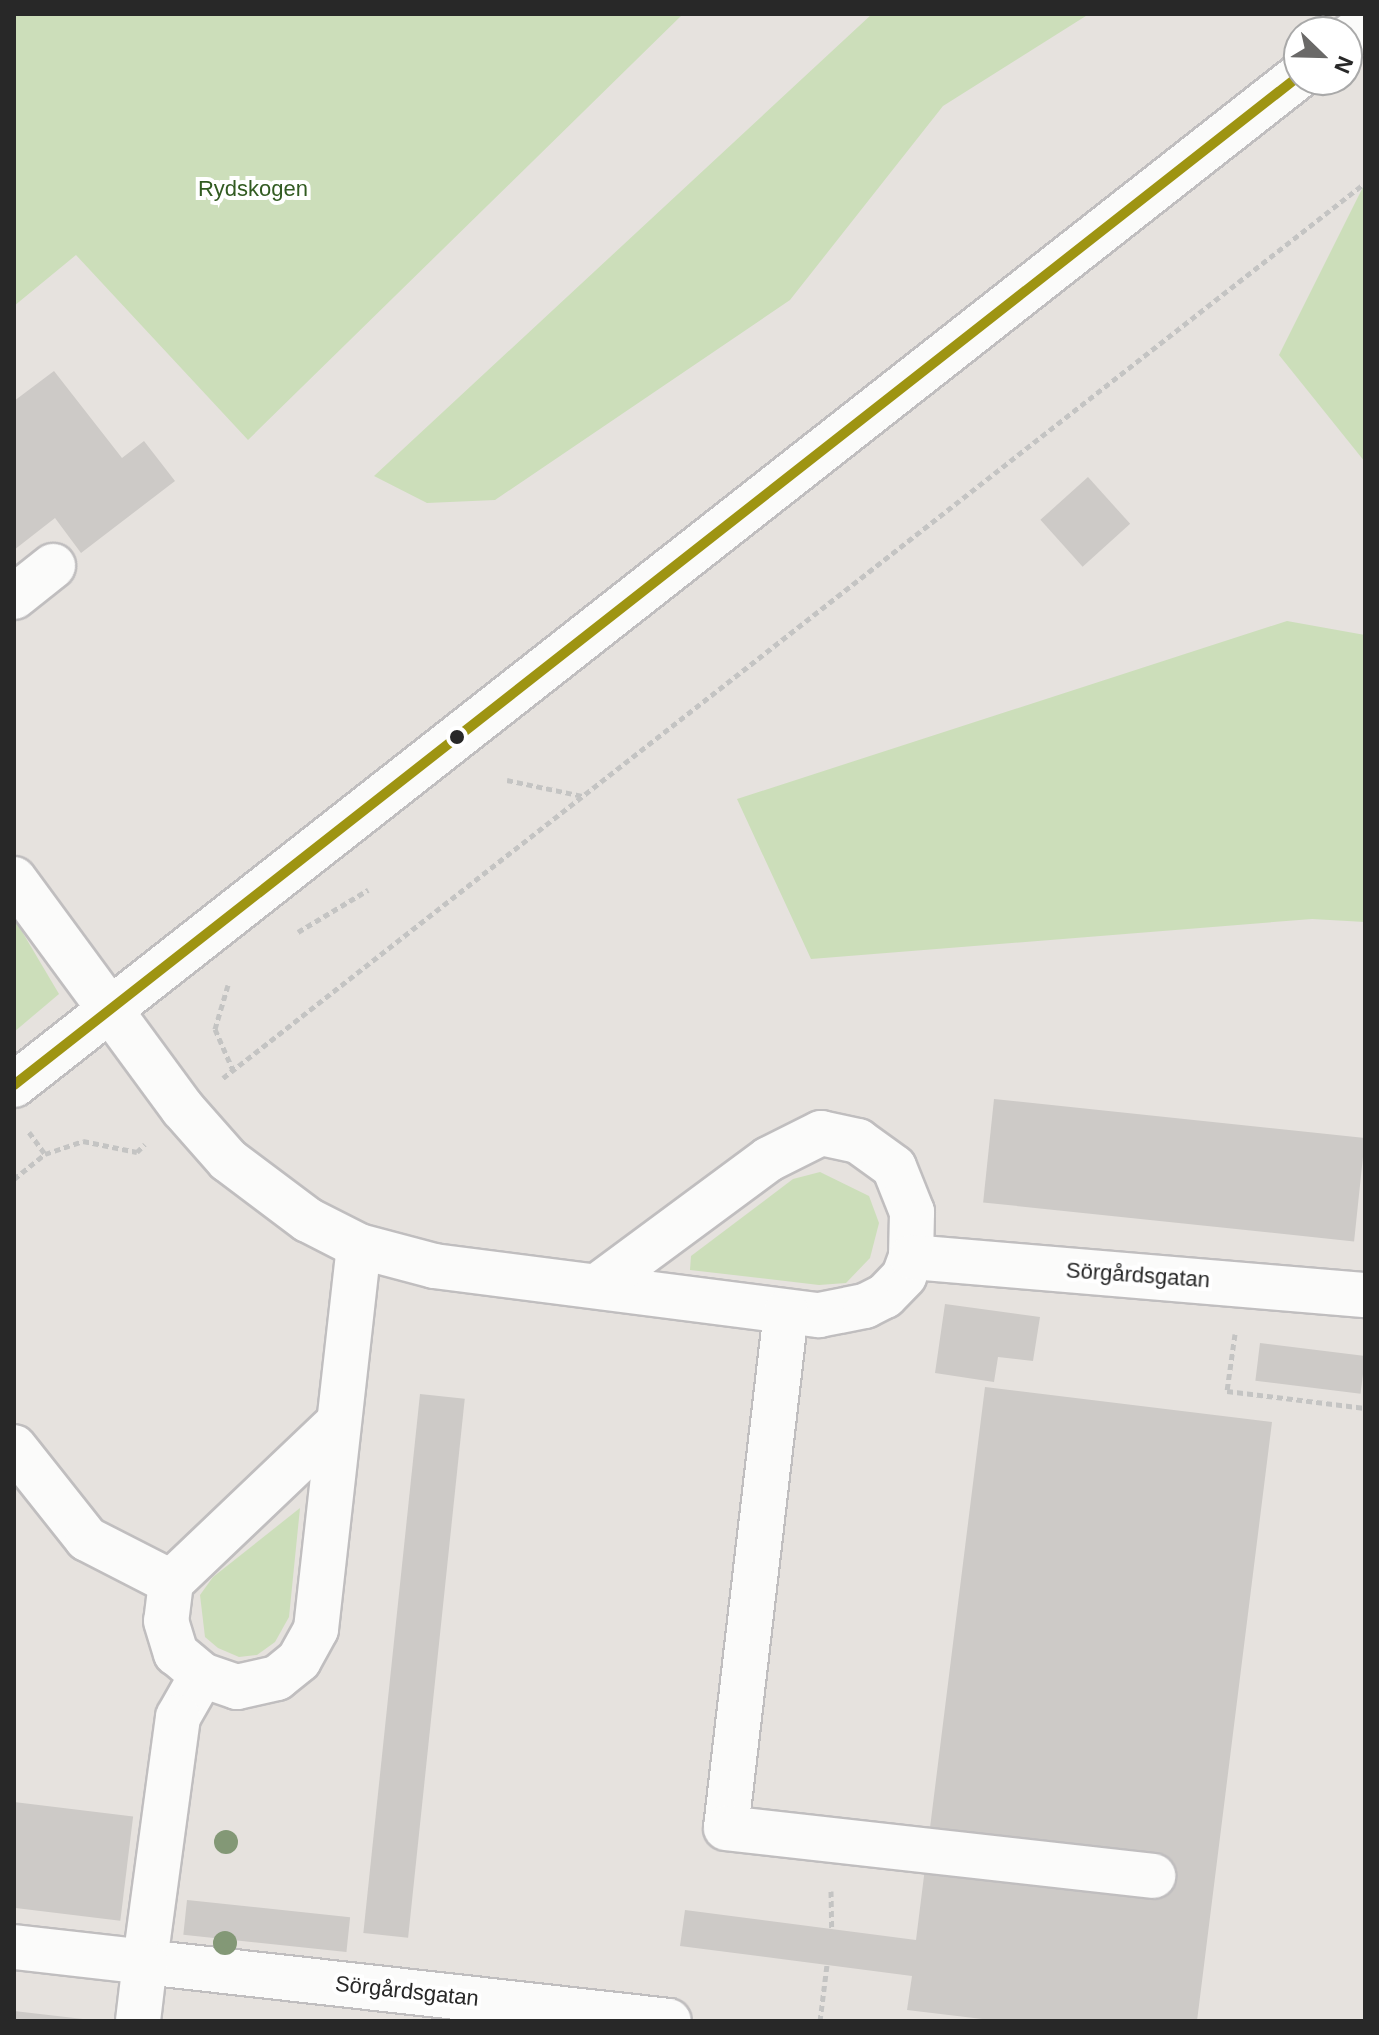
<!DOCTYPE html>
<meta charset="utf-8">
<style>
body{margin:0}
#map{position:relative;width:1379px;height:2035px;overflow:hidden;background:#e6e2de;font-family:Helvetica,sans-serif}
div>[style]{position:absolute}
.green>*{inset:0;background:#ccdeba}
.building>*{inset:0;background:#cdcac7;transform-origin:0 0}
.path>*{height:5px;margin-top:-2.5px;transform-origin:0;background:repeating-linear-gradient(90deg,#c4c4c3 0 6px,transparent 0 10px)}
.roads{filter:drop-shadow(2px 0 #c0bebf) drop-shadow(-2px 0 #c0bebf) drop-shadow(0 2px #c0bebf) drop-shadow(0 -2px #c0bebf)}
.minor>*{height:44px;margin:-22px;padding:0 22px;transform-origin:22px;border-radius:22px;background:#fbfbfa}
.bus-1>*{height:10px;margin:-5px;padding:0 5px;transform-origin:5px;border-radius:5px;background:#9e9412}
.trees>*{width:24px;height:24px;margin:-12px;border-radius:50%;background:#839876}
.dots>*{width:22px;height:22px;translate:-50% -50%;box-sizing:border-box;border:4px solid #fff;border-radius:50%}
span{translate:-50% -50%;white-space:nowrap;text-align:center;line-height:1.15;-webkit-text-stroke:8px #fff;paint-order:stroke}
.park-label{font-size:22px;color:#325b21}
.street-label{font-size:22px;color:#282828}
.frame{position:absolute;inset:0;border:16px solid #282828;pointer-events:none}
.north{position:absolute;left:1283px;top:16px;width:80px;height:80px;box-sizing:border-box;background:#fff;border:2px solid #a9a9a9;border-radius:50%;rotate:113deg;font-size:22px;font-weight:700;line-height:32px;text-align:center;color:#282828}
.north::after{content:'';display:block;margin:auto;width:28px;height:36px;background:#6a6968;clip-path:polygon(50% 0,100% 100%,50% 72%,0 100%)}
</style>
<div id="map">
<div class="green">
<i style="clip-path:polygon(14px 14px,683px 14px,248px 440px,76px 255px,14px 306px)"></i>
<i style="clip-path:polygon(872px 14px,1089px 14px,943px 106px,790px 300px,495px 500px,427px 503px,374px 476px)"></i>
<i style="clip-path:polygon(1365px 183px,1365px 462px,1279px 355px)"></i>
<i style="clip-path:polygon(1287px 621px,1365px 635px,1365px 922px,1312px 919px,811px 959px,737px 799px)"></i>
<i style="clip-path:polygon(14px 918px,59px 994px,14px 1032px)"></i>
<i style="clip-path:polygon(820px 1172px,869px 1196px,879px 1223px,870px 1258px,846px 1283px,819px 1285px,690px 1270px,691px 1256px,793px 1179px)"></i>
<i style="clip-path:polygon(300px 1508px,289px 1617px,275px 1642px,257px 1655px,239px 1657px,218px 1648px,205px 1637px,200px 1595px,213px 1577px)"></i>
</div>
<div class="building">
<i style="clip-path:polygon(54px 371px,122px 458px,144px 441px,175px 481px,81px 553px,55px 518px,14px 550px,14px 401px)"></i>
<i style="left:1088px;top:477px;width:63px;height:64px;rotate:48deg"></i>
<i style="left:994px;top:1099px;width:373px;height:104px;rotate:6deg"></i>
<i style="clip-path:polygon(945px 1304px,1040px 1317px,1033px 1361px,998px 1357px,994px 1382px,935px 1373px)"></i>
<i style="left:1260px;top:1343px;width:106px;height:38px;rotate:7deg"></i>
<i style="clip-path:polygon(985px 1387px,1272px 1422px,1197px 2021px,999px 2021px,907px 2010px,912px 1976px,680px 1946px,685px 1910px,916px 1940px)"></i>
<i style="left:420px;top:1394px;width:45px;height:542px;rotate:6deg"></i>
<i style="left:14px;top:1802px;width:120px;height:105px;rotate:7deg"></i>
<i style="left:187px;top:1900px;width:164px;height:35px;rotate:6deg"></i>
<i style="clip-path:polygon(14px 2011px,83px 2019px,83px 2021px,14px 2021px)"></i>
</div>
<div class="path">
<i style="left:507px;top:780px;width:78px;rotate:11.9deg"></i>
<i style="left:298px;top:932px;width:82px;rotate:-31deg"></i>
<i style="left:228px;top:985px;width:46px;rotate:106.5deg"></i>
<i style="left:215px;top:1029px;width:45px;rotate:66.3deg"></i>
<i style="left:223px;top:1078px;width:1451px;rotate:-38.09deg"></i>
<i style="left:29px;top:1132px;width:27px;rotate:54deg"></i>
<i style="left:14px;top:1179px;width:40px;rotate:-39deg"></i>
<i style="left:45px;top:1154px;width:40px;rotate:-18.9deg"></i>
<i style="left:83px;top:1141px;width:55px;rotate:11.5deg"></i>
<i style="left:137px;top:1152px;width:11px;rotate:-45deg"></i>
<i style="left:1235px;top:1334px;width:58px;rotate:98deg"></i>
<i style="left:1227px;top:1391px;width:139px;rotate:7deg"></i>
<i style="left:831px;top:1891px;width:39px;rotate:89deg"></i>
<i style="left:820px;top:2021px;width:56px;rotate:-82.9deg"></i>
</div>
<div class="roads">
<div class="minor">
<i style="left:1347px;top:39px;width:23px;rotate:-38deg"></i>
<i style="left:14px;top:597px;width:50px;rotate:-38.5deg"></i>
<i style="left:14px;top:879px;width:285px;rotate:53.7deg"></i>
<i style="left:183px;top:1109px;width:68px;rotate:48.6deg"></i>
<i style="left:228px;top:1160px;width:100px;rotate:36.9deg"></i>
<i style="left:308px;top:1220px;width:57px;rotate:27deg"></i>
<i style="left:359px;top:1246px;width:78px;rotate:14.9deg"></i>
<i style="left:434px;top:1266px;width:388px;rotate:7.3deg"></i>
<i style="left:819px;top:1315px;width:47px;rotate:-11.1deg"></i>
<i style="left:865px;top:1306px;width:22px;rotate:-27deg"></i>
<i style="left:885px;top:1296px;width:28px;rotate:-46deg"></i>
<i style="left:904px;top:1276px;width:20px;rotate:-70deg"></i>
<i style="left:911px;top:1257px;width:45px;rotate:-88.7deg"></i>
<i style="left:912px;top:1212px;width:48px;rotate:-111.8deg"></i>
<i style="left:894px;top:1167px;width:44px;rotate:-144.2deg"></i>
<i style="left:858px;top:1141px;width:38px;rotate:-168deg"></i>
<i style="left:821px;top:1133px;width:58px;rotate:153.4deg"></i>
<i style="left:769px;top:1159px;width:210px;rotate:143.5deg"></i>
<i style="left:14px;top:1085px;width:1634px;rotate:-38.14deg"></i>
<i style="left:911px;top:1257px;width:456px;rotate:4.8deg"></i>
<i style="left:786px;top:1312px;width:519px;rotate:96.63deg"></i>
<i style="left:726px;top:1828px;width:430px;rotate:6.4deg"></i>
<i style="left:336px;top:1425px;width:228px;rotate:136.4deg"></i>
<i style="left:171px;top:1582px;width:39px;rotate:97deg"></i>
<i style="left:166px;top:1621px;width:34px;rotate:73deg"></i>
<i style="left:176px;top:1653px;width:34px;rotate:40deg"></i>
<i style="left:202px;top:1675px;width:37px;rotate:19deg"></i>
<i style="left:237px;top:1687px;width:41px;rotate:-12.7deg"></i>
<i style="left:277px;top:1678px;width:28px;rotate:-39deg"></i>
<i style="left:299px;top:1660px;width:35px;rotate:-61deg"></i>
<i style="left:316px;top:1629px;width:385px;rotate:-83.6deg"></i>
<i style="left:14px;top:1447px;width:117px;rotate:51.6deg"></i>
<i style="left:87px;top:1539px;width:94px;rotate:27.1deg"></i>
<i style="left:202px;top:1675px;width:48px;rotate:119.7deg"></i>
<i style="left:178px;top:1717px;width:247px;rotate:97.7deg"></i>
<i style="left:145px;top:1962px;width:527px;rotate:6.42deg"></i>
<i style="left:14px;top:1947px;width:132px;rotate:6.5deg"></i>
<i style="left:145px;top:1962px;width:59px;rotate:96.8deg"></i>
</div>
</div>
<div class="bus-1">
<i style="left:14px;top:1085px;width:1634px;rotate:-38.14deg"></i>
</div>
<div class="trees">
<i style="left:226px;top:1842px"></i>
<i style="left:225px;top:1943px"></i>
</div>
<div class="dots">
<i style="left:457px;top:737px;background:#282828"></i>
</div>
<div class="park-label">
<span style="left:253px;top:189px">Rydskogen</span>
</div>
<div class="street-label">
<span style="left:1138px;top:1275px;rotate:4deg">Sörgårdsgatan</span>
<span style="left:407px;top:1991px;rotate:6deg">Sörgårdsgatan</span>
</div>
<div class="frame"></div>
<div class="north">N</div>
</div>
